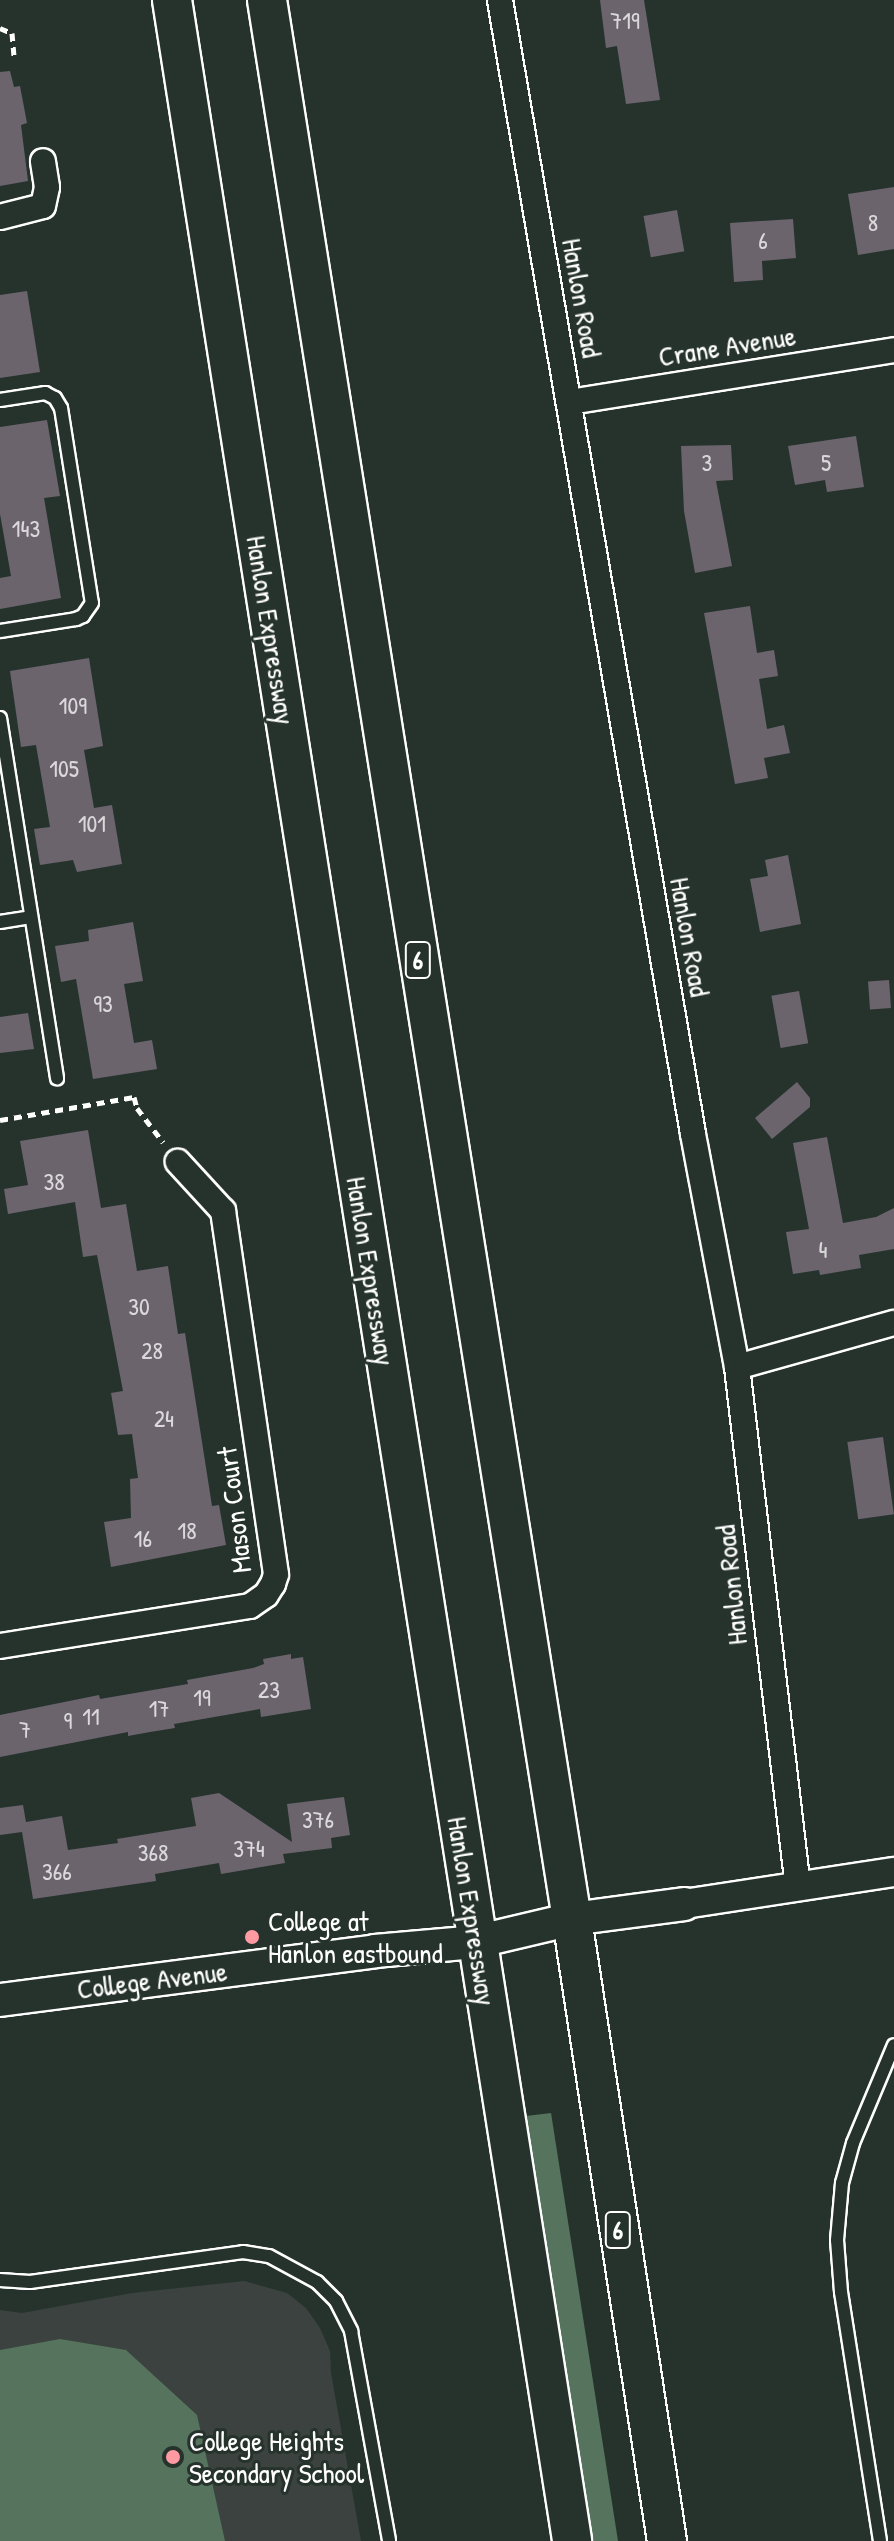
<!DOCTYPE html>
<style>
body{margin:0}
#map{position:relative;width:894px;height:2541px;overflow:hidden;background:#26332d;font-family:"Patrick Hand",sans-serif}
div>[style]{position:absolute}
.built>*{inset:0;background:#3b4240}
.green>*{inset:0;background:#56745d}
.building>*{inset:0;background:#6b646d;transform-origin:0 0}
.path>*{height:5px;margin-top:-2.5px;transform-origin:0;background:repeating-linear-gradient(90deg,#fff 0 8px,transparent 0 14px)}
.roads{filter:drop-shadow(2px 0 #fff) drop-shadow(-2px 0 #fff) drop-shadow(0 2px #fff) drop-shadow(0 -2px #fff)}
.service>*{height:12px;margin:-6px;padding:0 6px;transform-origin:6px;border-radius:6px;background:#26332d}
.minor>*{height:24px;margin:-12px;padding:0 12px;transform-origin:12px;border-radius:12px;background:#26332d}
.tertiary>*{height:28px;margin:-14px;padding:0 14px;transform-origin:14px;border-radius:14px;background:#26332d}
.secondary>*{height:32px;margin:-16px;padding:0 16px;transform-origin:16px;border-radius:16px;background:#26332d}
.trunk>*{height:38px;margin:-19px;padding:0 19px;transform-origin:19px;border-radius:19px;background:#26332d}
.dots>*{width:22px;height:22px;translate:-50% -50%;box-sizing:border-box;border:4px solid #26332d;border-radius:50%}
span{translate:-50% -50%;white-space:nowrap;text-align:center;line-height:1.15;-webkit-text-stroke:6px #26332d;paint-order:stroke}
.number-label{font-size:24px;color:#dad8da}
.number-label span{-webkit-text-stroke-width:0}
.shield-label span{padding:2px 6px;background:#26332d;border:2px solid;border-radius:6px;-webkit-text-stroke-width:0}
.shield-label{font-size:26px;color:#fff;font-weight:700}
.street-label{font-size:28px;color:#fff}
.poi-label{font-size:28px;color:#fff}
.left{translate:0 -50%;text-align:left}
</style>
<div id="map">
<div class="built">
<i style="clip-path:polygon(244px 2281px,287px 2293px,306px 2308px,320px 2328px,330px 2351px,331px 2373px,361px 2541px,0 2541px,0 2310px,22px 2313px,132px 2293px)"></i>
</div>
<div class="green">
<i style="clip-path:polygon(551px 2113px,618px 2541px,592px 2541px,564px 2371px,526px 2116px)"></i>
<i style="clip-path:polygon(60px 2339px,126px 2350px,197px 2415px,225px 2541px,0 2541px,0 2350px)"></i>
</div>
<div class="building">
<i style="clip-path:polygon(600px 0,644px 0,660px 100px,626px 104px,617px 46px,606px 48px)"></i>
<i style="clip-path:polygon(10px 71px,14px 87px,20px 86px,27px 123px,21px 125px,28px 181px,0 186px,0 72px)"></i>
<i style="clip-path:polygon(894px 187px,894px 249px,858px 255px,848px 194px)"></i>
<i style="left:677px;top:210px;width:42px;height:34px;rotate:80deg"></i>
<i style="clip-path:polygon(793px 219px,796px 258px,762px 261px,763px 280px,734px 282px,730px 223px)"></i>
<i style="clip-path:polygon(27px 291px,40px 372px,0 378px,0 295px)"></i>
<i style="clip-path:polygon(47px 420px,60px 496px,44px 498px,61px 598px,0 609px,0 578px,11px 576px,0 514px,0 427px)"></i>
<i style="clip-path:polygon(856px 436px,864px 487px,827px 492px,825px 480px,795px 485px,788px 446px)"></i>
<i style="clip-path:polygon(731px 445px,733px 480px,716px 481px,732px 566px,695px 573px,684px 511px,681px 446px)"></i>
<i style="clip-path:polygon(750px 606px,757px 653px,774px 650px,778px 676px,759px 679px,767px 729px,784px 725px,790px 753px,764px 758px,768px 778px,735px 784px,704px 613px)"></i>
<i style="clip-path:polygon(89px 658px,103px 746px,84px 750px,94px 808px,112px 805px,122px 864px,77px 872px,73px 860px,40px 865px,34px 829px,50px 827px,36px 745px,21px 747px,10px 671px)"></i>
<i style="clip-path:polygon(788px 855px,801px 924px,760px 932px,750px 879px,768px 876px,765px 860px)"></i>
<i style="clip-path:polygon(133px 922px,143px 981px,124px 984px,134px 1043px,152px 1040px,157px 1069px,93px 1079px,76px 979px,61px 982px,55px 946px,89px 941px,88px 930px)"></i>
<i style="left:889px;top:980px;width:28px;height:21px;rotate:86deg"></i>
<i style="left:799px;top:991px;width:53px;height:28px;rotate:80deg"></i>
<i style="clip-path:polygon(28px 1013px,34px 1049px,0 1053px,0 1017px)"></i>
<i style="clip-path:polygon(797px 1082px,810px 1098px,810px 1107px,772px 1139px,755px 1118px)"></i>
<i style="clip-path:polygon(88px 1130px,101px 1208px,126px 1204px,137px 1271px,168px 1266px,178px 1334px,185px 1333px,212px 1506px,219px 1505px,226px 1545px,111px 1567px,104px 1522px,131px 1518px,130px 1479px,138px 1478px,132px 1434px,118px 1435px,111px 1393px,123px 1391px,97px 1255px,83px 1257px,75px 1202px,8px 1214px,4px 1189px,28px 1185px,20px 1141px)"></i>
<i style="clip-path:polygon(827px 1137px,843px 1223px,876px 1217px,894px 1208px,894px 1249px,859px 1255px,861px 1268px,820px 1275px,819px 1270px,793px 1274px,786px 1232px,809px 1229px,793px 1143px)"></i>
<i style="left:883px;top:1437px;width:78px;height:36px;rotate:82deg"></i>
<i style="clip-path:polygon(291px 1654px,291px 1659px,303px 1657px,311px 1709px,261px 1717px,260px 1709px,174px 1724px,175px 1728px,150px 1732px,128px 1736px,128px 1732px,0 1757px,0 1715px,99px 1695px,100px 1699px,188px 1684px,187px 1680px,253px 1668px,264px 1664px,263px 1659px)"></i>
<i style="clip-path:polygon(219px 1793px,292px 1842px,287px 1804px,344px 1797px,350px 1835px,331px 1838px,332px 1848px,283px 1854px,285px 1863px,221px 1874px,219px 1863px,155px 1874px,156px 1881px,33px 1899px,22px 1832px,0 1835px,0 1808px,23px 1805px,26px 1822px,62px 1816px,68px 1850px,118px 1843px,117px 1839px,196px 1826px,191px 1798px)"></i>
</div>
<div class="path">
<i style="left:0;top:28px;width:13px;rotate:23deg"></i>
<i style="left:12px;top:33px;width:23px;rotate:85deg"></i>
<i style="left:0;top:1120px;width:136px;rotate:-9.7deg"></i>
<i style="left:134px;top:1097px;width:11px;rotate:75deg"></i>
<i style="left:137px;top:1108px;width:43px;rotate:52.6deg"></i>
</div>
<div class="roads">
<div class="service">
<i style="left:0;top:400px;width:46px;rotate:-8.8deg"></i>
<i style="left:45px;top:393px;width:11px;rotate:27deg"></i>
<i style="left:55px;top:398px;width:12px;rotate:59deg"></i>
<i style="left:61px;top:408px;width:197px;rotate:81deg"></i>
<i style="left:92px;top:603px;width:16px;rotate:125deg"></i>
<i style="left:83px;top:616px;width:8px;rotate:157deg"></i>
<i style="left:76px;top:619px;width:77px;rotate:171deg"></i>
<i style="left:0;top:718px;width:365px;rotate:81deg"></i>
<i style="left:0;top:922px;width:31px;rotate:-9deg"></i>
<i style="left:0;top:2280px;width:30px;rotate:4deg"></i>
<i style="left:30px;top:2282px;width:215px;rotate:-8deg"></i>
<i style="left:243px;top:2252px;width:26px;rotate:9deg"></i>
<i style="left:269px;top:2256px;width:55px;rotate:28.4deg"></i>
<i style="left:317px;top:2282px;width:27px;rotate:45deg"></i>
<i style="left:336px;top:2301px;width:34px;rotate:63deg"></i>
<i style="left:351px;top:2331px;width:213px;rotate:79.7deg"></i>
<i style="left:880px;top:2541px;width:252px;rotate:-98.9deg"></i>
<i style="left:841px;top:2292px;width:52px;rotate:-94.4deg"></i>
<i style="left:837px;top:2240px;width:57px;rotate:-85deg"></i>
<i style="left:842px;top:2183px;width:41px;rotate:-74.6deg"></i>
<i style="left:853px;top:2143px;width:106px;rotate:-67.3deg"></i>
</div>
<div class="minor">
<i style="left:500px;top:0;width:1150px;rotate:80.34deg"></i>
<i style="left:693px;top:1134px;width:237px;rotate:79.3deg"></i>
<i style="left:737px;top:1367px;width:525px;rotate:83.32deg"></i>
<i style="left:0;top:217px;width:44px;rotate:-14.3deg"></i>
<i style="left:43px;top:206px;width:19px;rotate:-78deg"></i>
<i style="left:47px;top:187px;width:26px;rotate:-99deg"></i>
<i style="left:570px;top:402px;width:328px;rotate:-9.1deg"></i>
<i style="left:737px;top:1367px;width:163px;rotate:-15.7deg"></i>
<i style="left:0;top:1646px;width:253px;rotate:-9.1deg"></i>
<i style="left:250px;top:1606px;width:19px;rotate:-35deg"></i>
<i style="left:266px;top:1595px;width:13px;rotate:-58deg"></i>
<i style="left:273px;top:1584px;width:10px;rotate:-73deg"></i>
<i style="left:276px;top:1574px;width:367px;rotate:-98.3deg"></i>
<i style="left:223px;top:1211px;width:67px;rotate:-132.6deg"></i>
</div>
<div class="tertiary">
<i style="left:684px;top:1904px;width:212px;rotate:-8.7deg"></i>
</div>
<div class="secondary">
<i style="left:0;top:2000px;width:378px;rotate:-7.4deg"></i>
<i style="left:375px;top:1951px;width:100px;rotate:-5.1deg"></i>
<i style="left:475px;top:1942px;width:100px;rotate:-13.3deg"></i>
<i style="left:572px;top:1919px;width:113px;rotate:-7.6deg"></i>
</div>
<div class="trunk">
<i style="left:172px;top:0;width:2572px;rotate:81.05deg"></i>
<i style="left:267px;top:0;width:1943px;rotate:80.97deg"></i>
<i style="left:572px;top:1919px;width:629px;rotate:81.32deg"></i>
</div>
</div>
<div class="dots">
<i style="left:252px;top:1937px;background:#ff9aa2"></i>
<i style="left:173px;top:2457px;background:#ff9aa2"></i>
</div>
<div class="number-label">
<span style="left:625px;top:21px">719</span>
<span style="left:873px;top:223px">8</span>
<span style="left:763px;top:241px">6</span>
<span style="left:707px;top:463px">3</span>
<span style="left:826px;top:463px">5</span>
<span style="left:26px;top:529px">143</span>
<span style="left:73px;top:706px">109</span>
<span style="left:64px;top:769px">105</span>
<span style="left:92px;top:824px">101</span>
<span style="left:103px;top:1004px">93</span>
<span style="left:54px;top:1182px">38</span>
<span style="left:823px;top:1250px">4</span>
<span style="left:139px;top:1307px">30</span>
<span style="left:152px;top:1351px">28</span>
<span style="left:164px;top:1419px">24</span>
<span style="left:187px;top:1531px">18</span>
<span style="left:143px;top:1539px">16</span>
<span style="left:269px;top:1690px">23</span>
<span style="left:202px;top:1698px">19</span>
<span style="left:159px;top:1709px">17</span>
<span style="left:91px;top:1717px">11</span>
<span style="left:68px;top:1721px">9</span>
<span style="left:25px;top:1730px">7</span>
<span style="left:318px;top:1820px">376</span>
<span style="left:249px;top:1849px">374</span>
<span style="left:153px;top:1853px">368</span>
<span style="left:57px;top:1872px">366</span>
</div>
<div class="shield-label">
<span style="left:418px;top:960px">6</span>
<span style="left:618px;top:2230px">6</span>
</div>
<div class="street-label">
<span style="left:582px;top:298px;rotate:80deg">Hanlon Road</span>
<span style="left:727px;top:346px;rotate:-9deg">Crane Avenue</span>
<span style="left:271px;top:630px;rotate:81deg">Hanlon Expressway</span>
<span style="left:690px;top:937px;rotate:80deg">Hanlon Road</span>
<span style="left:371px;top:1271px;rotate:81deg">Hanlon Expressway</span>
<span style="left:234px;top:1510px;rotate:-97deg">Mason Court</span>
<span style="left:731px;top:1585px;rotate:-96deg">Hanlon Road</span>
<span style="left:472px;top:1911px;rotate:81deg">Hanlon Expressway</span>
<span style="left:152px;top:1980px;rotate:-7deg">College Avenue</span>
</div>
<div class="poi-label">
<span class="left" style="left:268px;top:1937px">College at<br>Hanlon eastbound</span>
<span class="left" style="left:189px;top:2457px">College Heights<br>Secondary School</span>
</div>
</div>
